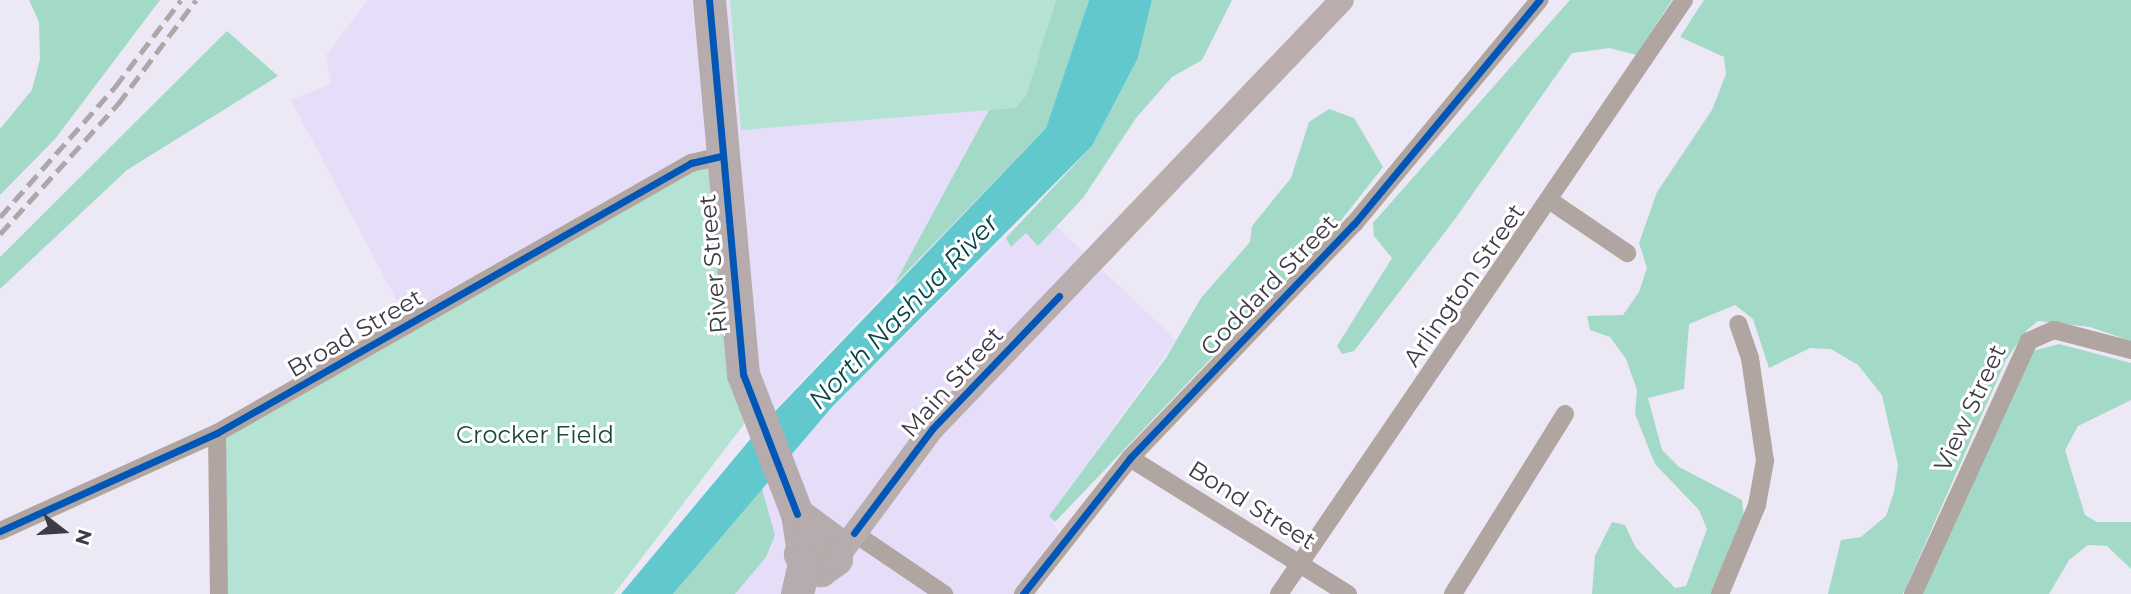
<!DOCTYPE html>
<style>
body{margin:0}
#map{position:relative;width:2131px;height:594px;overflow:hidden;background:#ece8f5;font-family:Montserrat,sans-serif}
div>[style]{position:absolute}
.built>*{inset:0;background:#e6def9}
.green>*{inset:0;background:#b4e2d3}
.forest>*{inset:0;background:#a2d9c7}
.water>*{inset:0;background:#61c8ce}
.street>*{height:18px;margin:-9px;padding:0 9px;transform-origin:9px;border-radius:9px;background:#b0a5a0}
.secondary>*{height:24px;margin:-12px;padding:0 12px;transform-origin:12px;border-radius:12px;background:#b9adae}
.highway>*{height:33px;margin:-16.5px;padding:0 16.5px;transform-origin:16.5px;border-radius:16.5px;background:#b6acad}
.rail>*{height:5px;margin-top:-2.5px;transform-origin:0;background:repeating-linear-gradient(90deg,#aea7a9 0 14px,transparent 0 21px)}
.cycleway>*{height:7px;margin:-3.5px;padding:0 3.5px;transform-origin:3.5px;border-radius:3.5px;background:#0057b8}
span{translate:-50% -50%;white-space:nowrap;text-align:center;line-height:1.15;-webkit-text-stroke:6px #fff;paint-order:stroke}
.street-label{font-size:24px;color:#3e3b47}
.park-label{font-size:24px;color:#1c4837}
.water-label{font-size:26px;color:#064547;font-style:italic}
.north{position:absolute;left:28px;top:496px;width:70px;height:70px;-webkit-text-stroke:5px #fff;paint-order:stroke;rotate:107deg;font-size:19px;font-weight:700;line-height:28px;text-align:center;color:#3e3b47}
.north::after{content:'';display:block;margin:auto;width:24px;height:32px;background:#3e3b47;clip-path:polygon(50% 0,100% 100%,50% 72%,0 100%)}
</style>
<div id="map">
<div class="built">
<i style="clip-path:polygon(368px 0,1089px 0,956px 218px,760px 425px,409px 324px,291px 100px,331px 84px,326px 55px)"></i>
<i style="clip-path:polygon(1036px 207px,1176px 340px,1049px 516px,1060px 534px,1023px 594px,673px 594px,832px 407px)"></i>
</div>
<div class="green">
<i style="clip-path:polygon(730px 0,1056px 0,1026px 96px,1015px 108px,741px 130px)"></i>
<i style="clip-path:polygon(721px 156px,754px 411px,614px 594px,219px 594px,217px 433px)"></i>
</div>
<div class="forest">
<i style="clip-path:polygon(29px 0,160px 0,55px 139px,0 195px,0 129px,32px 90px,40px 59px,39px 22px)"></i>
<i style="clip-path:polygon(1056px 0,1089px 0,1046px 128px,894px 285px,989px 110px,1015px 108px,1026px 96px)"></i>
<i style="clip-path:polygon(1152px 0,1232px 0,1202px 60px,1172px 77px,1136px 118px,1083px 198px,1038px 246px,1026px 233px,1011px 247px,1006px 238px,1092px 146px,1138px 58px)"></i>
<i style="clip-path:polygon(1570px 0,1672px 0,1636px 55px,1610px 48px,1572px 53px,1455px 219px,1354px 351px,1342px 354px,1337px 346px,1392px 258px,1374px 236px,1373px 223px)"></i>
<i style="clip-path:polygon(1704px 0,2131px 0,2131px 341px,2090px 327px,2038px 321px,2027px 330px,2006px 360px,1903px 594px,1828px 594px,1841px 540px,1861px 537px,1886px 516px,1894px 492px,1898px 465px,1882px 395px,1858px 365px,1831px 349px,1810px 348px,1769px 368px,1753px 319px,1735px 305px,1689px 324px,1684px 389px,1648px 398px,1662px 450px,1679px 467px,1742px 500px,1744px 518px,1711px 594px,1592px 594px,1595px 556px,1612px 522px,1625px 525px,1636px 548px,1675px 588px,1686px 586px,1707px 529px,1699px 510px,1655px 464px,1635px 414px,1637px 390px,1626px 359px,1610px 337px,1590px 330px,1587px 316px,1623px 315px,1639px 292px,1647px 268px,1639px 243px,1657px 192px,1712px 110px,1726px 74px,1724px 57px,1680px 37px)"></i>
<i style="clip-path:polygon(227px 31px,278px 76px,127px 170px,0 289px,0 257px)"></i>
<i style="clip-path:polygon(1329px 109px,1354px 118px,1383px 167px,1335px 228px,1055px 522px,1049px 516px,1166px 358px,1201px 298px,1250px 242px,1252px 226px,1291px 178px,1309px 122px)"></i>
<i style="clip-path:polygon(2059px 344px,2131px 363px,2131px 400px,2078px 426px,2065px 450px,2085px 515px,2097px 522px,2131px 522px,2131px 569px,2107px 546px,2088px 545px,2069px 560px,2049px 594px,1921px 594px,2032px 351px)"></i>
<i style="clip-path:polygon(762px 489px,775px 535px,766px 557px,735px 594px,673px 594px)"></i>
</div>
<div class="water">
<i style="clip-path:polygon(1089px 0,1152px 0,1138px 58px,1092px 146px,832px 407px,673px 594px,621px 594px,763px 424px,1046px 128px)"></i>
</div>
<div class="street">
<i style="left:1552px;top:202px;width:91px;rotate:34.2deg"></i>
<i style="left:217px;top:433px;width:161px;rotate:89.3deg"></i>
<i style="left:1130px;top:458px;width:257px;rotate:32deg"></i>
<i style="left:0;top:531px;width:238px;rotate:-24.3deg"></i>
<i style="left:217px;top:433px;width:546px;rotate:-29.67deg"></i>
<i style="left:691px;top:163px;width:31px;rotate:-13deg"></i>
<i style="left:854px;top:533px;width:109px;rotate:34.1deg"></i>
<i style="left:1023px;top:594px;width:173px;rotate:-51.8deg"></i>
<i style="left:1130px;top:458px;width:324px;rotate:-46.3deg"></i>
<i style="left:1354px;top:224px;width:291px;rotate:-50.4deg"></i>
<i style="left:1279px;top:594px;width:719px;rotate:-55.71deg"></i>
<i style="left:1453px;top:594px;width:212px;rotate:-58.1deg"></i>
<i style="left:1720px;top:594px;width:96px;rotate:-67.4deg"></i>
<i style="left:1757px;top:505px;width:45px;rotate:-79.7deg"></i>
<i style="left:1765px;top:461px;width:104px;rotate:-98.3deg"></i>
<i style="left:1750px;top:358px;width:36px;rotate:-109deg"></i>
<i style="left:1913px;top:594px;width:278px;rotate:-65.4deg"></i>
<i style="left:2029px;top:341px;width:27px;rotate:-24deg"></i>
<i style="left:2054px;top:330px;width:80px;rotate:14.6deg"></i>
</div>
<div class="secondary">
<i style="left:836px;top:559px;width:162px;rotate:-53.6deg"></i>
<i style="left:932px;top:429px;width:593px;rotate:-46.3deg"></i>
</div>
<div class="highway">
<i style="left:709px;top:0;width:376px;rotate:84.8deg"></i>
<i style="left:743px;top:374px;width:150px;rotate:68.9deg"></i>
<i style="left:797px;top:514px;width:30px;rotate:81deg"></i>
<i style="left:797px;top:514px;width:47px;rotate:36.4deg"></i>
<i style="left:835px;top:542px;width:17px;rotate:87deg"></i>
<i style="left:836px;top:559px;width:19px;rotate:144deg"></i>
<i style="left:821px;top:570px;width:12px;rotate:-166deg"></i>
<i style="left:809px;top:567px;width:16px;rotate:-125deg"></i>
<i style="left:800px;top:554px;width:16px;rotate:-72deg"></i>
<i style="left:805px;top:539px;width:12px;rotate:-31deg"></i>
<i style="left:797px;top:594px;width:32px;rotate:-77deg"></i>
</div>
<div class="rail">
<i style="left:0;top:217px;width:174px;rotate:-48.5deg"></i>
<i style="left:115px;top:87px;width:109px;rotate:-52.8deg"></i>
<i style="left:0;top:234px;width:176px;rotate:-47.8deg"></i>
<i style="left:118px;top:104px;width:130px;rotate:-53.1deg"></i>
</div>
<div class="cycleway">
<i style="left:709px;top:0;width:376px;rotate:84.8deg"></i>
<i style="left:743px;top:374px;width:150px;rotate:68.9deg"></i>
<i style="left:0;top:531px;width:238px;rotate:-24.3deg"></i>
<i style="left:217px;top:433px;width:546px;rotate:-29.67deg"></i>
<i style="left:691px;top:163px;width:31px;rotate:-13deg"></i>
<i style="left:854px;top:533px;width:130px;rotate:-53.1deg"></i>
<i style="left:932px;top:429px;width:184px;rotate:-46.3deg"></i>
<i style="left:1023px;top:594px;width:173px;rotate:-51.8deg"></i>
<i style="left:1130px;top:458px;width:324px;rotate:-46.3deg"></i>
<i style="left:1354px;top:224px;width:291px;rotate:-50.4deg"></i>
</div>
<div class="street-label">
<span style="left:713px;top:264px;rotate:-95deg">River Street</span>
<span style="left:1269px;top:285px;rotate:-46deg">Goddard Street</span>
<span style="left:1464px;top:285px;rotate:-55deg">Arlington Street</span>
<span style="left:355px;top:333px;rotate:-30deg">Broad Street</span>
<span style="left:952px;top:382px;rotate:-48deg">Main Street</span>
<span style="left:1970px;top:408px;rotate:-65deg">View Street</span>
<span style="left:1252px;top:505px;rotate:32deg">Bond Street</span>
</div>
<div class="park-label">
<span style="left:535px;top:435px">Crocker Field</span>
</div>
<div class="water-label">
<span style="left:904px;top:312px;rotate:-46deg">North Nashua River</span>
</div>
<div class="north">N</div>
</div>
